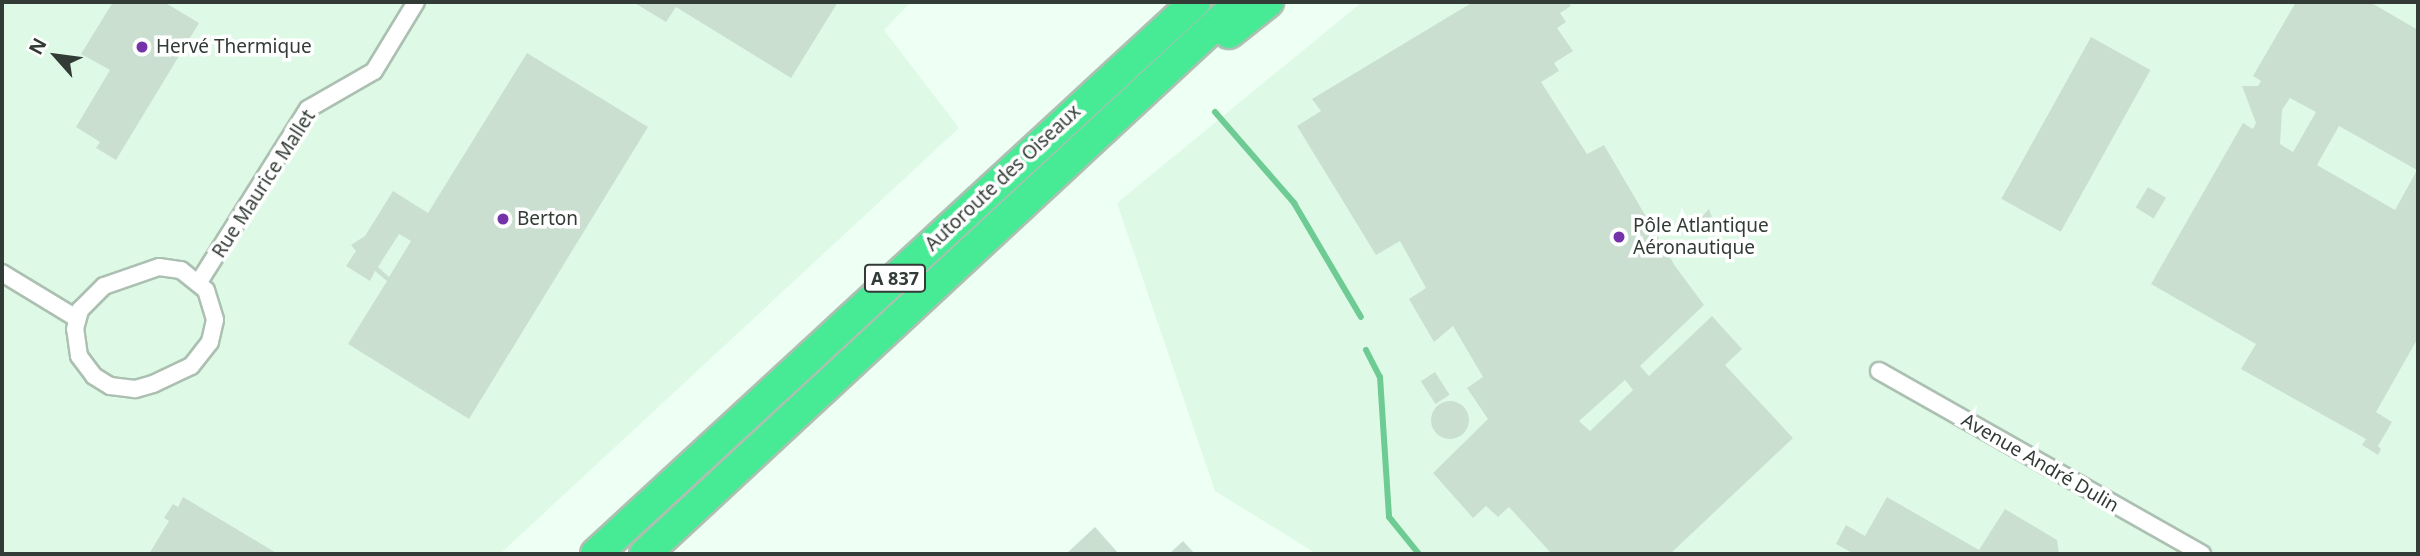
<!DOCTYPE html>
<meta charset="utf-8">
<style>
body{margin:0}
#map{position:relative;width:2420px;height:556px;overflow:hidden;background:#eefff3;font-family:"Noto Sans",sans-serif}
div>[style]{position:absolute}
.built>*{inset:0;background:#defae7}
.stream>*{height:6px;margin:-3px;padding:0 3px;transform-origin:3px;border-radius:3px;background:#6dcb93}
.building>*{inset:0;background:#cbdfd1;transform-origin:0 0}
.round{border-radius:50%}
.roads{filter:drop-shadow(2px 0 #acc0b2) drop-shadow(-2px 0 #acc0b2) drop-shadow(0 2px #acc0b2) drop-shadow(0 -2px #acc0b2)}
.minor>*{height:16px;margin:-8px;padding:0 8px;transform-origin:8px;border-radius:8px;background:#fff}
.motorway>*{height:30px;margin:-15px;padding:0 15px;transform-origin:15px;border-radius:15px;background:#47ea95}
.dots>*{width:19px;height:19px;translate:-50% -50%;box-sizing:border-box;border:4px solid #fff;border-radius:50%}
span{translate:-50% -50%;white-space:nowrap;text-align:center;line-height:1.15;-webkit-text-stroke:7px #fff;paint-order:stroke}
.shield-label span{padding:2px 5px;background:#fff;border:2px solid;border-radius:5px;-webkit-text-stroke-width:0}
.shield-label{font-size:18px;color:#323b35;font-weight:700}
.poi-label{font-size:19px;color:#323b35}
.left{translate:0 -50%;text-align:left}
.street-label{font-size:19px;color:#323b35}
.frame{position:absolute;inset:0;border:4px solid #323b35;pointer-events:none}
.north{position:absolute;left:21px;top:21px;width:70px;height:70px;-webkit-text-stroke:5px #fff;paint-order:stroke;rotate:298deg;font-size:19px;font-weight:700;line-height:28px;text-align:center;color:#323b35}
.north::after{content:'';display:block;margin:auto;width:24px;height:32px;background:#323b35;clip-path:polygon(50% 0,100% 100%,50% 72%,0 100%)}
</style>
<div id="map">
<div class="built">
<i style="clip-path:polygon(2px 2px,911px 2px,884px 30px,959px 128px,500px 554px,2px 554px)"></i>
<i style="clip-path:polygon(1362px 2px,2418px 2px,2418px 554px,1317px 554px,1215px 491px,1117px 203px)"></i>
</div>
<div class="stream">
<i style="left:1215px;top:112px;width:121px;rotate:49deg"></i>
<i style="left:1294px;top:203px;width:132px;rotate:59.6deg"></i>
<i style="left:1366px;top:350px;width:30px;rotate:63deg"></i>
<i style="left:1380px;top:377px;width:140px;rotate:86.3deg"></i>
<i style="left:1389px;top:517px;width:48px;rotate:51deg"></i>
</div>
<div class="building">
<i style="clip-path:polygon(113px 2px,164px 2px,199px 23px,116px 160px,96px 148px,100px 142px,76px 127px,110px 70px,81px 54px)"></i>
<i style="clip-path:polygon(633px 2px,838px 2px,791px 78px,676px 7px,666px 22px)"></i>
<i style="clip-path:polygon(evenodd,1473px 2px,1568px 2px,1571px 6px,1560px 13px,1566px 22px,1557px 28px,1573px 51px,1554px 63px,1559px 71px,1541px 82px,1587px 154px,1604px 145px,1675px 266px,1704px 305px,1640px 366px,1649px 376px,1712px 316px,1742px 349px,1725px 365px,1793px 438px,1670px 554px,1552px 554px,1509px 507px,1498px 517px,1486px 506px,1473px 518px,1433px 473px,1488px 419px,1467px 388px,1483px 377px,1453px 326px,1434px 342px,1409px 299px,1426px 288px,1400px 241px,1376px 255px,1297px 126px,1321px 111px,1312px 99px,1473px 2px,1625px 380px,1633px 390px,1590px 431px,1579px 421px,1625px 380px)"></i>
<i style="clip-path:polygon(evenodd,2296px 2px,2370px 2px,2418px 30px,2418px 338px,2376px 412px,2392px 422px,2378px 446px,2381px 449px,2378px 455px,2362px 445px,2366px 439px,2241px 369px,2256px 344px,2151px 284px,2243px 123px,2253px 129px,2256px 123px,2242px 86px,2258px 86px,2261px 81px,2253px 76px,2296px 2px,2290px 98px,2316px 112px,2293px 152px,2280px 144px,2282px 110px,2290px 98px,2296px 2px,2339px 126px,2417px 170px,2395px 210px,2317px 165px,2339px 126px)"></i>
<i style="left:2091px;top:37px;width:68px;height:185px;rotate:29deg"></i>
<i style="clip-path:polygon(evenodd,527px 53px,648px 127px,469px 419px,348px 344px,387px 281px,375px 271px,370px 281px,346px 266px,356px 251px,351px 245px,365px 236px,393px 191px,428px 213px,527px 53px,399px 234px,411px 241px,389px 277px,378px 267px,399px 234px)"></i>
<i style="left:2148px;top:187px;width:21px;height:24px;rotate:31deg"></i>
<i style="clip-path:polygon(1709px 209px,1715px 226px,1709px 233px,1698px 221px)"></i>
<i style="left:1435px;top:372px;width:27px;height:17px;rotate:57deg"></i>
<i class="round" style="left:1431px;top:401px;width:38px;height:38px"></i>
<i style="clip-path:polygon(183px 497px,278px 554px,149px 554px,169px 521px,164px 518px,173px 504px,178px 507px)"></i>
<i style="clip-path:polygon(1887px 497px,1979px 550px,2005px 509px,2057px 540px,2059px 554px,1854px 554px,1836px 544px,1846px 525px,1865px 536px)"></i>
<i style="clip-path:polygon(1095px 527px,1119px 554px,1066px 554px)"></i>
<i style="clip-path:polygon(1183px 541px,1195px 554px,1169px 554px)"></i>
</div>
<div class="roads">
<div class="minor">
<i style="left:159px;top:267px;width:22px;rotate:8deg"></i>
<i style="left:181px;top:270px;width:32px;rotate:39deg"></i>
<i style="left:206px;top:290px;width:31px;rotate:73deg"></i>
<i style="left:215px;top:320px;width:23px;rotate:103deg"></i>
<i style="left:210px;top:342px;width:31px;rotate:128deg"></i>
<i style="left:191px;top:366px;width:42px;rotate:154.7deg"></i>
<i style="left:153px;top:384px;width:19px;rotate:164deg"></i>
<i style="left:135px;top:389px;width:25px;rotate:-173deg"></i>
<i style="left:110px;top:386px;width:19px;rotate:-148deg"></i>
<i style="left:94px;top:376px;width:25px;rotate:-127deg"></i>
<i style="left:79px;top:356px;width:27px;rotate:-98deg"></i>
<i style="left:75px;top:329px;width:20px;rotate:-75deg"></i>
<i style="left:80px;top:310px;width:34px;rotate:-45deg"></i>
<i style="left:104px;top:286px;width:58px;rotate:-19.1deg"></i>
<i style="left:2px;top:273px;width:87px;rotate:31.3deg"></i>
<i style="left:199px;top:282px;width:204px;rotate:-57.8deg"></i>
<i style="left:308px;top:109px;width:76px;rotate:-29.9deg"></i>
<i style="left:374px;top:71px;width:81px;rotate:-58.7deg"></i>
<i style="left:1879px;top:371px;width:371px;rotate:29.5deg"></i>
</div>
<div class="motorway">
<i style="left:1229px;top:33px;width:50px;rotate:-38.5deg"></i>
<i style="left:596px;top:554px;width:815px;rotate:-42.66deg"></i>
<i style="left:645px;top:554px;width:812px;rotate:-42.85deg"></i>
</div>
</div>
<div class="dots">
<i style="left:142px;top:47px;background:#7433a8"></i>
<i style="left:503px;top:219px;background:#7433a8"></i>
<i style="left:1619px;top:237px;background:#7433a8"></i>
</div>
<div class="shield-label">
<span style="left:895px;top:278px">A 837</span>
</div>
<div class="poi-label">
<span class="left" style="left:156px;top:47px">Hervé Thermique</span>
<span class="left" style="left:517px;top:219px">Berton</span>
<span class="left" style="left:1633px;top:237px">Pôle Atlantique<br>Aéronautique</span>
</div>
<div class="street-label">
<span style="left:1003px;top:178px;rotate:-43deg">Autoroute des Oiseaux</span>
<span style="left:264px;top:184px;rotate:-57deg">Rue Maurice Mallet</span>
<span style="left:2040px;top:463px;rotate:30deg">Avenue André Dulin</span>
</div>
<div class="frame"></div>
<div class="north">N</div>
</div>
